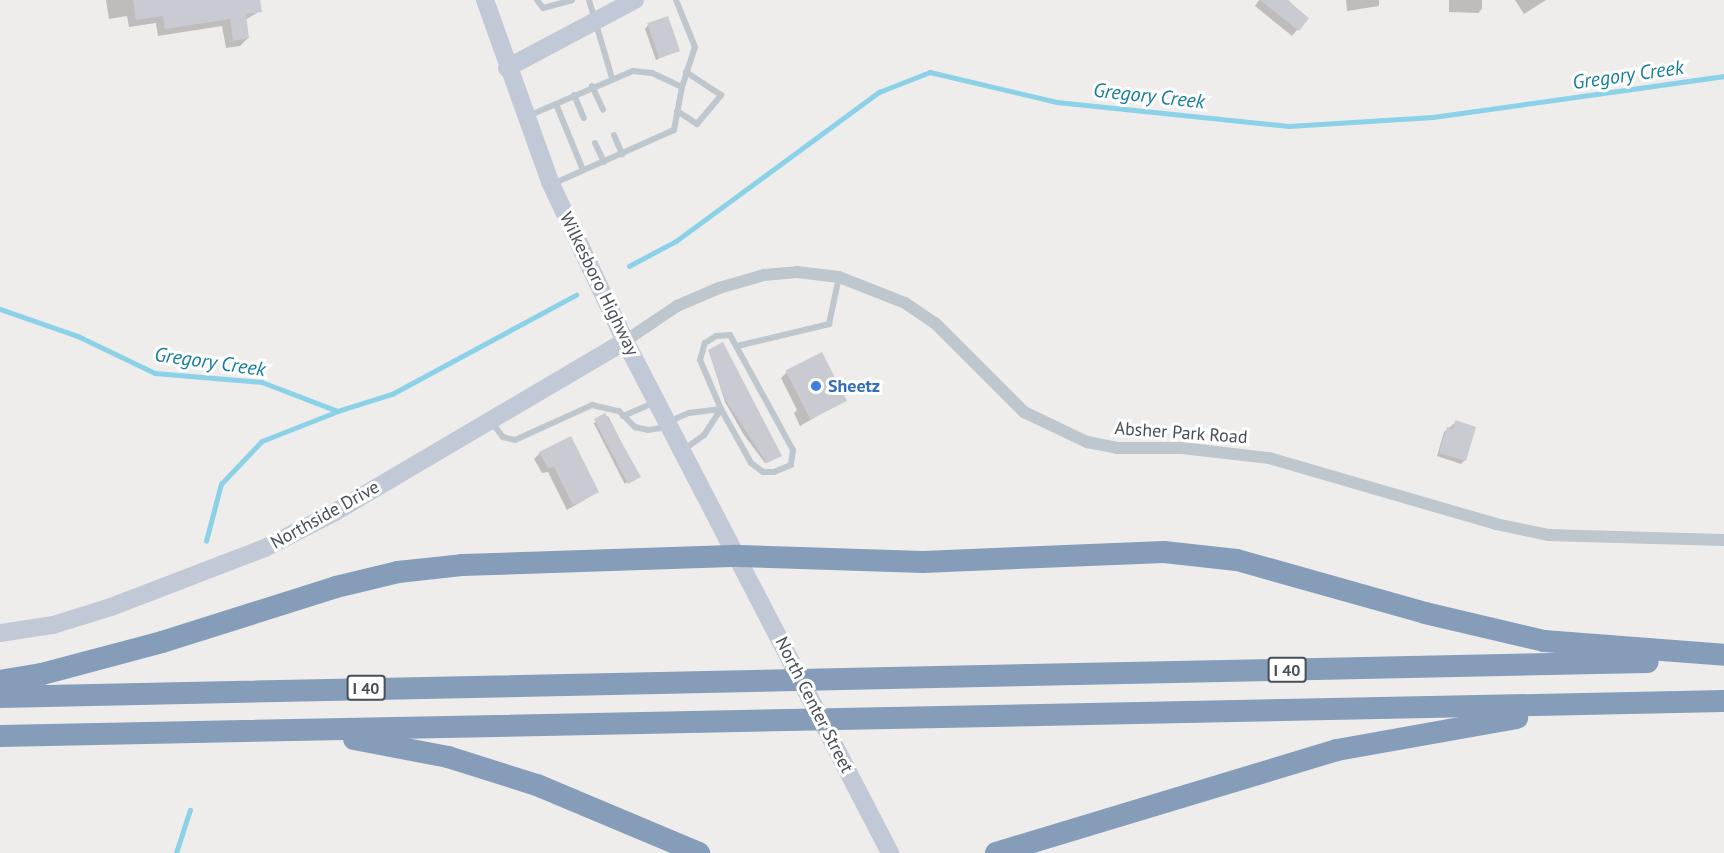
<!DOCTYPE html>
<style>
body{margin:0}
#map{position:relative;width:1724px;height:853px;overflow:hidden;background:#efedec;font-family:"PT Sans",sans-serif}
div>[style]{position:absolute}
.shadow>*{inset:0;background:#0003;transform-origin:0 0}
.stream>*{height:4.5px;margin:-2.25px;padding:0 2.25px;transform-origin:2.25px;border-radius:2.25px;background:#8bd1e7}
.building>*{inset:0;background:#cacbd2;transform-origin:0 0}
.lane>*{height:6px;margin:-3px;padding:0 3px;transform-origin:3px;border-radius:3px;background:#bec6ce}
.street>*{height:12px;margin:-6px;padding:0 6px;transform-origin:6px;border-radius:6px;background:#bec6ce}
.secondary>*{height:18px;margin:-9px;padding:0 9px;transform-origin:9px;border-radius:9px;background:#c0c9d5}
.highway>*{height:22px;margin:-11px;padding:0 11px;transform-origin:11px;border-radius:11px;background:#869db9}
.dots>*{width:16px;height:16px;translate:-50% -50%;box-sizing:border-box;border:3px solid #fff;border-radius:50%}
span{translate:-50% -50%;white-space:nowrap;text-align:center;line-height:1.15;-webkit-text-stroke:6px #fff;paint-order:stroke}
.shield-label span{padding:2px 4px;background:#fff;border:2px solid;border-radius:4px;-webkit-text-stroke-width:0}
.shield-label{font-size:16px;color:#464f59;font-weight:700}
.street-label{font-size:18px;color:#464f59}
.shop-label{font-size:18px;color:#366cbe;font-weight:700}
.left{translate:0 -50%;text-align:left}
.water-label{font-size:20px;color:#137d9f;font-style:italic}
</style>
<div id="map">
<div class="shadow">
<i style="clip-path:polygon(106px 0,259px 0,260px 11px,245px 20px,248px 38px,240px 46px,226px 48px,222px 26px,158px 36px,156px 23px,129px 27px,127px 16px,109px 19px)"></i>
<i style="clip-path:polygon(1259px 0,1288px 0,1307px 18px,1292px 36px,1255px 6px)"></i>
<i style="clip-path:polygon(1346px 0,1379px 0,1379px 6px,1347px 11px)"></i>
<i style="clip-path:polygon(1449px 0,1482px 0,1482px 9px,1478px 13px,1449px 12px)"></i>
<i style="clip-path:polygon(1515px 0,1546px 0,1524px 14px)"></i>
<i style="clip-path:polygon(648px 25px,678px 50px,656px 60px,645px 29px)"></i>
<i style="clip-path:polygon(709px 351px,779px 457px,765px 463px,744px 435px,725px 402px)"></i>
<i style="clip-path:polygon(787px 372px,845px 400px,800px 426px,794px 413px,797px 410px,781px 378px)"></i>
<i style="left:608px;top:416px;width:68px;height:16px;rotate:63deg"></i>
<i style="clip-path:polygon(1456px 422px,1465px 460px,1461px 464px,1437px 456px,1444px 432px)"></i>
<i style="clip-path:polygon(540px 453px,598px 492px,567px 510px,548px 472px,542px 473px,534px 459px)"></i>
</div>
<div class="stream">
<i style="left:629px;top:266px;width:53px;rotate:-28deg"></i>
<i style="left:676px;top:241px;width:252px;rotate:-36.3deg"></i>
<i style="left:879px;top:92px;width:55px;rotate:-21.4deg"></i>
<i style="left:930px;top:72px;width:130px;rotate:13.3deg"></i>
<i style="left:1057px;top:102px;width:233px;rotate:5.9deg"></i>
<i style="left:1289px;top:126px;width:144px;rotate:-3.6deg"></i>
<i style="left:1433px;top:117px;width:294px;rotate:-8deg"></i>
<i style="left:0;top:309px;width:83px;rotate:19.1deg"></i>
<i style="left:78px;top:336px;width:85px;rotate:25.7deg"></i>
<i style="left:155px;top:373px;width:107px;rotate:4.8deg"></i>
<i style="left:262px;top:382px;width:81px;rotate:20.9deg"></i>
<i style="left:338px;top:411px;width:57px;rotate:-17.5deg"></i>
<i style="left:392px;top:394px;width:209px;rotate:-28.3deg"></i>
<i style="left:206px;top:541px;width:59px;rotate:-75.3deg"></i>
<i style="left:221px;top:484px;width:59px;rotate:-46.4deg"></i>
<i style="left:262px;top:441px;width:82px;rotate:-21.5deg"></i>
<i style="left:176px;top:853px;width:45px;rotate:-72deg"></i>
</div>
<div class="building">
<i style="clip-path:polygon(133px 0,260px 0,262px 12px,246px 14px,249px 38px,233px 41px,230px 19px,165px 29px,163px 16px,136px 20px)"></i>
<i style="clip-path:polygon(1260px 0,1287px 0,1309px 18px,1299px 31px)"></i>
<i style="left:668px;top:16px;width:37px;height:22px;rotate:71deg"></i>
<i style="clip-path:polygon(723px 342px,782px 456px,767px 463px,726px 401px,708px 350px)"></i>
<i style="left:822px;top:352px;width:55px;height:41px;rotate:63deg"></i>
<i style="clip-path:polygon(605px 413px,641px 477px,628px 484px,594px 419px)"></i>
<i style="clip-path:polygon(1455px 420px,1476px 427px,1466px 461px,1439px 453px,1447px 427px,1453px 429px)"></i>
<i style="clip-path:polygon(571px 436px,599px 492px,573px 505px,554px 467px,548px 468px,539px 452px)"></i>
</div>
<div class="lane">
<i style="left:537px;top:0;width:10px;rotate:53deg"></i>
<i style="left:543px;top:8px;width:30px;rotate:-15deg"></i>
<i style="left:589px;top:0;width:81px;rotate:73.6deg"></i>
<i style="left:676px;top:0;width:51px;rotate:68deg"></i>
<i style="left:695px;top:47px;width:42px;rotate:108deg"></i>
<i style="left:592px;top:86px;width:26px;rotate:65deg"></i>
<i style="left:574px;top:95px;width:25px;rotate:67deg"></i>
<i style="left:556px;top:104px;width:71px;rotate:67.8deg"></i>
<i style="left:677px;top:111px;width:24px;rotate:33deg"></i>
<i style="left:697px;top:124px;width:38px;rotate:-50deg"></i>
<i style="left:721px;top:95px;width:42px;rotate:-146.7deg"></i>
<i style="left:528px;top:116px;width:114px;rotate:-23.2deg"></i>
<i style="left:633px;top:71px;width:19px;rotate:6deg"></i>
<i style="left:652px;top:73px;width:33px;rotate:25deg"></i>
<i style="left:682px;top:87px;width:44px;rotate:100.5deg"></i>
<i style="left:674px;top:130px;width:133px;rotate:156.1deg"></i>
<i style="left:614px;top:135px;width:21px;rotate:67deg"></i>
<i style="left:595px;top:143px;width:21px;rotate:65deg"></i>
<i style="left:730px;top:335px;width:131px;rotate:61.3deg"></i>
<i style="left:793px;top:450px;width:15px;rotate:98deg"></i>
<i style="left:791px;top:465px;width:18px;rotate:158deg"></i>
<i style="left:774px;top:472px;width:11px;rotate:180deg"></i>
<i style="left:763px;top:472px;width:15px;rotate:-143deg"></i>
<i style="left:751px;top:463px;width:62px;rotate:-119.1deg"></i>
<i style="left:721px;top:409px;width:53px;rotate:-113.2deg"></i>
<i style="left:700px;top:360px;width:18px;rotate:-74deg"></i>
<i style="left:705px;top:343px;width:13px;rotate:-32deg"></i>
<i style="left:716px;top:336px;width:14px;rotate:-4deg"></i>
<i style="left:737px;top:346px;width:95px;rotate:-13.4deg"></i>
<i style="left:829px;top:324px;width:48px;rotate:-78deg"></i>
<i style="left:623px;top:416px;width:33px;rotate:-23deg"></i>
<i style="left:670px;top:421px;width:21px;rotate:-23deg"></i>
<i style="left:689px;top:413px;width:32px;rotate:-7deg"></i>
<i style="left:721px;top:409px;width:31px;rotate:123deg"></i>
<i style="left:704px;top:435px;width:24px;rotate:144deg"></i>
<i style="left:492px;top:423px;width:18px;rotate:52deg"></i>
<i style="left:503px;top:437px;width:12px;rotate:14deg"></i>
<i style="left:515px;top:440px;width:85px;rotate:-24.4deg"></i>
<i style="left:592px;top:405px;width:28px;rotate:13deg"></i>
<i style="left:619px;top:411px;width:23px;rotate:45deg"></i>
<i style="left:635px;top:427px;width:13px;rotate:13deg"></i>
<i style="left:648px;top:430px;width:18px;rotate:-9deg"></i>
</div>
<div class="street">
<i style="left:625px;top:341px;width:63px;rotate:-33.9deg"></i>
<i style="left:677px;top:306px;width:46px;rotate:-23.2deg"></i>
<i style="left:719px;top:288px;width:47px;rotate:-16.1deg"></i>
<i style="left:764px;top:275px;width:33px;rotate:-5deg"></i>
<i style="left:797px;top:272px;width:42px;rotate:6.8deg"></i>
<i style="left:839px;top:277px;width:71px;rotate:21.5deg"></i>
<i style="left:905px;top:303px;width:36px;rotate:34deg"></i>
<i style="left:935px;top:323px;width:126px;rotate:45deg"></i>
<i style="left:1024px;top:412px;width:70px;rotate:25.5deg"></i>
<i style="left:1087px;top:442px;width:31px;rotate:11deg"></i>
<i style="left:1117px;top:448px;width:65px"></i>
<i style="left:1182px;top:448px;width:88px;rotate:6.6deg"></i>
<i style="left:1269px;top:458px;width:236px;rotate:16.2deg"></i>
<i style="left:1496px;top:524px;width:53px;rotate:11.9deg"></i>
<i style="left:1548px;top:535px;width:176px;rotate:1.6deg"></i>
</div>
<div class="secondary">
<i style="left:485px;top:0;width:193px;rotate:70.3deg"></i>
<i style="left:550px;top:182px;width:176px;rotate:64.7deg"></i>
<i style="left:625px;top:341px;width:577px;rotate:62.63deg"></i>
<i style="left:507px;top:68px;width:145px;rotate:-28deg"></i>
<i style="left:0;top:633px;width:54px;rotate:-8.6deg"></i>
<i style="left:53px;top:625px;width:61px;rotate:-17.2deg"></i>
<i style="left:111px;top:607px;width:165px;rotate:-21deg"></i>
<i style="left:265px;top:548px;width:79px;rotate:-27.2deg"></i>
<i style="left:335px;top:512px;width:337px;rotate:-30.5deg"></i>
</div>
<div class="highway">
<i style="left:0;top:681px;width:43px;rotate:-9.5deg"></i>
<i style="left:42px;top:674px;width:124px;rotate:-14.9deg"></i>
<i style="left:162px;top:642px;width:182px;rotate:-17.5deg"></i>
<i style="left:336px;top:587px;width:64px;rotate:-13.6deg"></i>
<i style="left:398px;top:572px;width:64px;rotate:-6.2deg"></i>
<i style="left:462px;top:565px;width:277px;rotate:-1.9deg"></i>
<i style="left:739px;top:556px;width:184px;rotate:1.9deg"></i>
<i style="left:923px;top:562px;width:241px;rotate:-2.4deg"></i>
<i style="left:1164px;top:552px;width:73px;rotate:6.3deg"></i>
<i style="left:1237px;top:560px;width:195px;rotate:15.7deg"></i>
<i style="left:1425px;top:613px;width:122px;rotate:13.2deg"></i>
<i style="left:1544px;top:641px;width:181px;rotate:4.4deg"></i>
<i style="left:0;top:697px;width:1648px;rotate:-1.22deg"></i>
<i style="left:0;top:736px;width:1724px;rotate:-1.16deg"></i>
<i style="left:354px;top:739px;width:96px;rotate:10.8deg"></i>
<i style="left:448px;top:757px;width:93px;rotate:17.5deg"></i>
<i style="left:537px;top:785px;width:176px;rotate:22.8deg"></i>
<i style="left:996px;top:853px;width:356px;rotate:-16.8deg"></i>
<i style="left:1337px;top:750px;width:183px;rotate:-10.1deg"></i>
</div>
<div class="dots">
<i style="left:816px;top:386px;background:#3f7fe0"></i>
</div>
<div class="shield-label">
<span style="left:1287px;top:670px">I 40</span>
<span style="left:366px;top:688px">I 40</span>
</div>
<div class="street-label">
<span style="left:599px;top:284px;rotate:64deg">Wilkesboro Highway</span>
<span style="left:1181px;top:433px;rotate:4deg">Absher Park Road</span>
<span style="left:325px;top:515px;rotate:-29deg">Northside Drive</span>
<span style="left:814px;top:705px;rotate:63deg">North Center Street</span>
</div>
<div class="shop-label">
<span class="left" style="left:828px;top:386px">Sheetz</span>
</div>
<div class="water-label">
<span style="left:1628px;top:75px;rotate:-8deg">Gregory Creek</span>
<span style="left:1149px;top:96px;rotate:6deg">Gregory Creek</span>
<span style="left:210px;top:362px;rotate:8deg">Gregory Creek</span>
</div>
</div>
